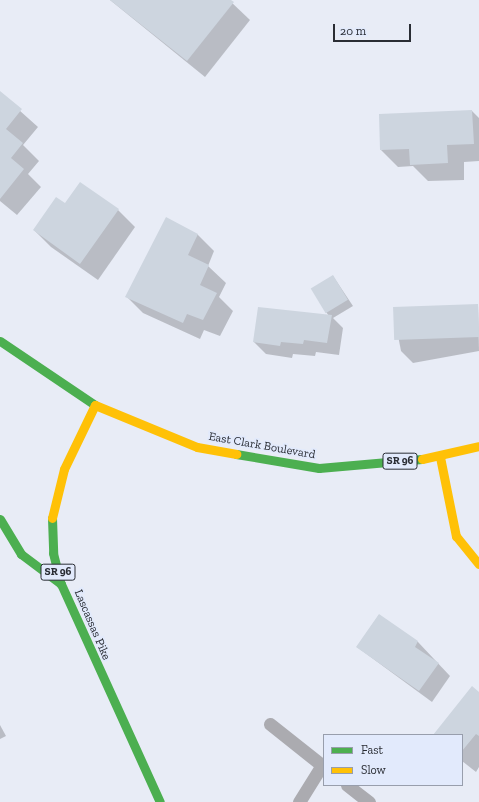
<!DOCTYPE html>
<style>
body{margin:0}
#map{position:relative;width:479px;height:802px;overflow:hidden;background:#e8ecf6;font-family:"Zilla Slab",serif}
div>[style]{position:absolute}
.shadow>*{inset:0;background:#0003}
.building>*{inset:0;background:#cdd5df;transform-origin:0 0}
.lane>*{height:13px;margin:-6.5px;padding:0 6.5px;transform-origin:6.5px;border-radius:6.5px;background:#ababb0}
.fast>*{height:9px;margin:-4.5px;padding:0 4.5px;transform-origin:4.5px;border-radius:4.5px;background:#4caf50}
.slow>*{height:9px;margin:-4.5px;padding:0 4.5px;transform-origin:4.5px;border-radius:4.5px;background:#ffc107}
span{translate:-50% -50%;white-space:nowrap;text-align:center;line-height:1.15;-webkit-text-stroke:3.5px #e2eafc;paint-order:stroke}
.shield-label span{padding:1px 3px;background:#e2eafc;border:1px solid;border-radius:3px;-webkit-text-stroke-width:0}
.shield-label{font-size:11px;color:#2a2d34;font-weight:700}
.street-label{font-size:12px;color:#2a2d34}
.legend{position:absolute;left:323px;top:734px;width:140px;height:52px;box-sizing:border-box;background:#e2eafc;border:1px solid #989eac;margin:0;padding:5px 7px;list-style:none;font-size:12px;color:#2a2d34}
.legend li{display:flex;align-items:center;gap:8px;height:20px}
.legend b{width:20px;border:1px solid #989eac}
.scale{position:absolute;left:333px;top:24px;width:78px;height:18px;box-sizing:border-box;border:2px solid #2a2d34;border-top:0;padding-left:5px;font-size:12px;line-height:14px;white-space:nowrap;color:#2a2d34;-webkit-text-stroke:3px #e2eafc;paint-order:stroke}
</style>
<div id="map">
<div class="shadow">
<i style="clip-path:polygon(110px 0,229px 0,250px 20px,205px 77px)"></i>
<i style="clip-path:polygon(0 93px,38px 127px,23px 145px,39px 161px,28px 174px,41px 187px,17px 215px,0 201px)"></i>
<i style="clip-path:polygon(472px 111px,479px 118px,479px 161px,464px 162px,464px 180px,428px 181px,413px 166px,398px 167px,381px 150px)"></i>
<i style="clip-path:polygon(65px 205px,118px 210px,135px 227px,98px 280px,51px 247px,34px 230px)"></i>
<i style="clip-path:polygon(197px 234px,214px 251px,208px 266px,226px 283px,219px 297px,233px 311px,220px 336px,204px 330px,200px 339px,143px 313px,126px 296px)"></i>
<i style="clip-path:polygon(333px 276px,353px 306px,333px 318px,343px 328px,339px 355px,316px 352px,315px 356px,293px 354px,292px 358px,266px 354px,254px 342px,329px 316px,326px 312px)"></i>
<i style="clip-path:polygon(478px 305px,479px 351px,413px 363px,401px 351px,395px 320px)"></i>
<i style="clip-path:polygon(379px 615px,418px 642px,450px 676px,432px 702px,357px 647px)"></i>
<i style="clip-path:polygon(479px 693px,479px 767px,476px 772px,462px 761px,462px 735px,434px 735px)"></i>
<i style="clip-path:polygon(0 725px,6px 736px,0 739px)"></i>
</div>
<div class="building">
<i style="clip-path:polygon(110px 0,231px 0,234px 2px,187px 61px)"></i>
<i style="clip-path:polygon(0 91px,22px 109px,6px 129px,23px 143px,11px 158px,24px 169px,0 199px)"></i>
<i style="clip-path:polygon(472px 110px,474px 144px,447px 145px,448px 163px,410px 165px,409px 149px,380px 150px,379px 114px)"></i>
<i style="clip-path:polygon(80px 182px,119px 209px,80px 264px,33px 230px,56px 197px,65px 203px)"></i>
<i style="clip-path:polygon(166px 217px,198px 234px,188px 255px,209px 265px,200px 285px,217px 293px,203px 320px,187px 314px,183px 323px,125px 297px)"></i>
<i style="left:333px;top:275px;width:29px;height:26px;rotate:59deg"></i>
<i style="left:478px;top:304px;width:33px;height:85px;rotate:88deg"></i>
<i style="clip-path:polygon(258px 307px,332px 315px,327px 343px,304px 340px,303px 344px,281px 342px,280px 346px,253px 342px)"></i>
<i style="clip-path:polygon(379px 614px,418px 641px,415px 647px,439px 663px,419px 691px,356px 647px)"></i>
<i style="clip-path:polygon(472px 686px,479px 692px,479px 736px,476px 734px,462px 751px,462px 735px,433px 735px)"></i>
</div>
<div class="lane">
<i style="left:270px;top:724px;width:69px;rotate:38.5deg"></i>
<i style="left:347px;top:785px;width:28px;rotate:38deg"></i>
<i style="left:299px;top:802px;width:44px;rotate:-58.1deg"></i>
</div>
<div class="fast">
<i style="left:0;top:341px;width:115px;rotate:34deg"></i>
<i style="left:236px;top:454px;width:84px;rotate:9.6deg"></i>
<i style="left:319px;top:468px;width:103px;rotate:-5deg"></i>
<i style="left:52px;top:518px;width:35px;rotate:88deg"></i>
<i style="left:53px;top:553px;width:32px;rotate:76deg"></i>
<i style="left:61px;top:584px;width:239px;rotate:65.6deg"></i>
<i style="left:0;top:519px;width:41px;rotate:59deg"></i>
<i style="left:21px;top:554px;width:50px;rotate:36.9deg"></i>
</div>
<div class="slow">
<i style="left:440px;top:457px;width:81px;rotate:78.6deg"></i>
<i style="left:456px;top:536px;width:36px;rotate:51deg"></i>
<i style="left:422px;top:459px;width:58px;rotate:-12.8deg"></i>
<i style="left:52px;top:518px;width:50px;rotate:-76.2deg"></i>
<i style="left:64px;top:469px;width:71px;rotate:-64.2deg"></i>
<i style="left:95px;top:405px;width:110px;rotate:22.4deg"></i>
<i style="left:197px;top:447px;width:40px;rotate:10deg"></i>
</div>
<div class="shield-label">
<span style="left:400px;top:461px">SR 96</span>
<span style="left:58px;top:572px">SR 96</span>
</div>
<div class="street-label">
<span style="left:262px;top:446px;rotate:10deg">East Clark Boulevard</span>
<span style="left:92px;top:625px;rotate:67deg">Lascassas Pike</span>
</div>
<ul class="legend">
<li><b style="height:5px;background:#4caf50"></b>Fast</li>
<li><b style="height:5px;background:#ffc107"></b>Slow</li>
</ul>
<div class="scale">20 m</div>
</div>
